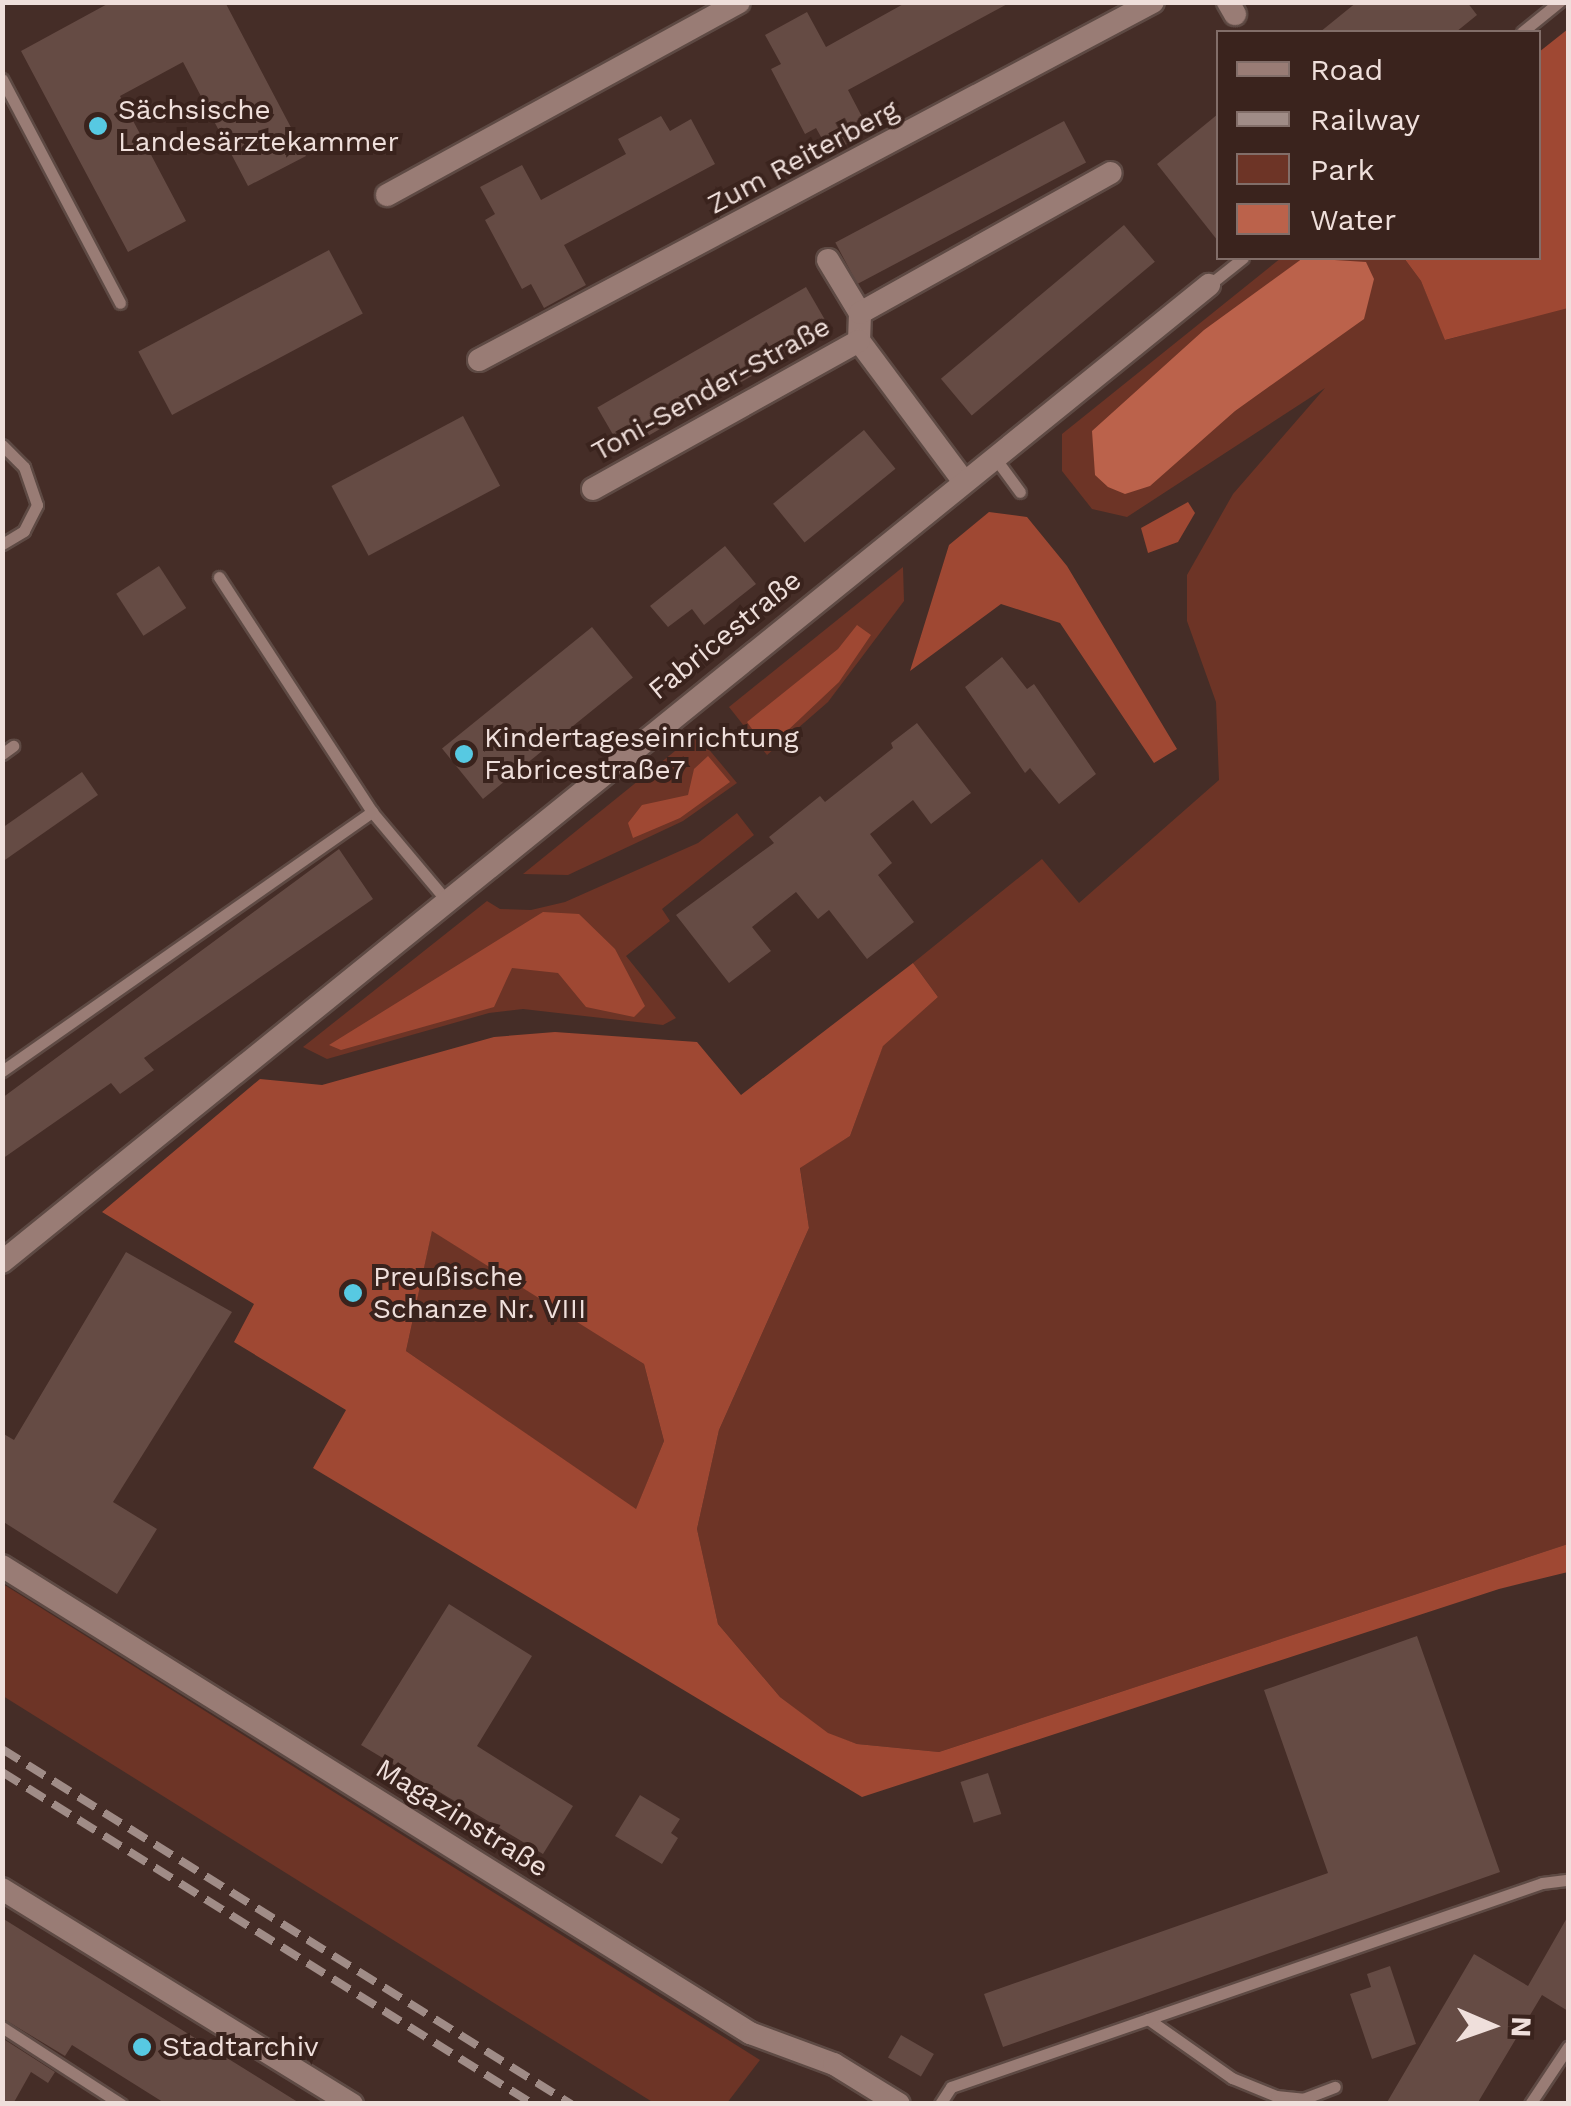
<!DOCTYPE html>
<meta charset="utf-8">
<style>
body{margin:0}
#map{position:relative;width:1571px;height:2106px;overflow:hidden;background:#452d27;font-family:"Work Sans",sans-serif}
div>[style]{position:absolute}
.green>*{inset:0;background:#6d3426}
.forest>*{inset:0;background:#9f4833}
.water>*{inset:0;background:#bb624b}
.building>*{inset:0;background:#654b44;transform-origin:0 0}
.roads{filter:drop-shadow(2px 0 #5e4a44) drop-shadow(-2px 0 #5e4a44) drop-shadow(0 2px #5e4a44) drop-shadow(0 -2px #5e4a44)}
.lane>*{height:11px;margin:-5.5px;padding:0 5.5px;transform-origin:5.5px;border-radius:5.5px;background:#997c75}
.street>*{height:22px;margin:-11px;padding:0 11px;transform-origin:11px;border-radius:11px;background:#997c75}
.rail>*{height:8px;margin-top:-4px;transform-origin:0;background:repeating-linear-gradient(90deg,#a08c87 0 20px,transparent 0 30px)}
.dots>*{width:28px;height:28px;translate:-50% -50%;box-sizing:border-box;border:5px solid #3a231d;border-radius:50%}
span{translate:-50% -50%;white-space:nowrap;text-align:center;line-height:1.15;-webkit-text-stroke:8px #3a231d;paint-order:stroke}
.poi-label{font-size:28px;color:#efdfdb}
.left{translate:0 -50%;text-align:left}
.street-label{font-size:28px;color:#efdfdb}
.frame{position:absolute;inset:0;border:5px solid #efdfdb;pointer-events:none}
.legend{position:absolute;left:1216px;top:30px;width:325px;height:230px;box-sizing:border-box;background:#3a231d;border:2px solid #826e69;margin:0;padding:12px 18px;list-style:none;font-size:30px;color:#efdfdb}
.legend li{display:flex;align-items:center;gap:20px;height:50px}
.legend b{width:50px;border:2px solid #826e69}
.north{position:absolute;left:1441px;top:1976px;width:100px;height:100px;-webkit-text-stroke:8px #3a231d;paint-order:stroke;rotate:92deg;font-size:28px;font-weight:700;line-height:40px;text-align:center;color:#efdfdb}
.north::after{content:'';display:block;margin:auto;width:35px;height:45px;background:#efdfdb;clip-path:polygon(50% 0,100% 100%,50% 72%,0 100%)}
</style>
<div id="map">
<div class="green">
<i style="clip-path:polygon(1281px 258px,1404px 258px,1421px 281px,1446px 340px,1568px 307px,1568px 1544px,939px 1752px,857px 1744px,828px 1734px,780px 1697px,718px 1624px,697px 1529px,719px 1430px,809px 1228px,800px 1167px,850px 1136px,883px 1045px,938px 997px,913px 963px,1042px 859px,1079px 903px,1219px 780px,1216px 702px,1187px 621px,1187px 575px,1233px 494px,1325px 388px,1127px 517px,1092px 509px,1062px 471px,1062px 434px)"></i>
<i style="clip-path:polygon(903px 567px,904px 601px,828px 702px,767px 755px,729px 707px)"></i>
<i style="clip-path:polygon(696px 734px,737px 783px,683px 821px,568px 875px,523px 874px)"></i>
<i style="clip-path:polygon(737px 813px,754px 835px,662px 909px,670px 921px,626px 956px,676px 1018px,663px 1025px,523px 1009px,489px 1013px,327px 1059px,303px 1047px,487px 901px,500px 909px,531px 910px,565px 902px,698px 843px)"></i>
<i style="clip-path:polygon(432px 1230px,644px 1364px,664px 1441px,636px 1510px,406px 1351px)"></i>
<i style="clip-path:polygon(2px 1584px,3px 1584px,760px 2060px,727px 2103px,654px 2103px,3px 1696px)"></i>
</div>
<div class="forest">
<i style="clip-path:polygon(1568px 29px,1568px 308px,1445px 340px,1421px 281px,1404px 258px,1538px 258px,1539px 52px)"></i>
<i style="clip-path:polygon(1188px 502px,1195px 513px,1178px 542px,1148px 553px,1141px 528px)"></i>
<i style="clip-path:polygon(989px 512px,1027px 517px,1067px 566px,1177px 749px,1154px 763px,1060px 623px,1001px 604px,910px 671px,949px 545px)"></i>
<i style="clip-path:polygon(857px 625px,871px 635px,839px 682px,767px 750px,747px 722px,838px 649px)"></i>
<i style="clip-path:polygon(708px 756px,730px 782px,680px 818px,633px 838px,628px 823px,642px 805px,688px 795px,694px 769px)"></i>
<i style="clip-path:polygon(543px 912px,579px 914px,615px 949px,645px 1006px,634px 1017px,586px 1007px,558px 973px,512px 968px,494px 1007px,341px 1050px,329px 1045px)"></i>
<i style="clip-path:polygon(evenodd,913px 963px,938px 997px,883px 1046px,850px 1136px,800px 1168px,809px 1228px,719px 1430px,697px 1529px,718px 1624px,780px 1697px,828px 1733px,857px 1744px,939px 1752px,1568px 1544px,1568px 1572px,1499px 1589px,862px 1797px,313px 1468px,346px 1410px,234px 1342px,254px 1304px,102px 1212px,260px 1079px,322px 1085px,494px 1037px,555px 1032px,697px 1042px,741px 1095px,913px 963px,432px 1231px,644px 1364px,664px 1441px,636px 1509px,406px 1351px,432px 1231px)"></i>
</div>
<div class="water">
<i style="clip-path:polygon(1303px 258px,1366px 262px,1374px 279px,1364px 319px,1235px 411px,1150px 486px,1125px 494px,1108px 487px,1095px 475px,1092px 431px,1204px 330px)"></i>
</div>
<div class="building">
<i style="clip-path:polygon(111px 2px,225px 2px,306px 156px,248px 186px,183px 62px,120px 96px,186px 221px,128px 252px,21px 51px)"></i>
<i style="clip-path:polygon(907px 2px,1011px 2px,848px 90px,870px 132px,830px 153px,816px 128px,805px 134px,771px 69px,781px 64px,765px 35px,807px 12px,826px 47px)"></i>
<i style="clip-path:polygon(1357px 2px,1467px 2px,1477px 15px,1456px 32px,1320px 32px)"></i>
<i style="clip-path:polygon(1218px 114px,1218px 241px,1157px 164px)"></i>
<i style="clip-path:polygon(661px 116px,670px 131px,691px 119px,715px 164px,564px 245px,586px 285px,544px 308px,531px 284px,522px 289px,485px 220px,495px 214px,480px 187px,522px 165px,541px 200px,626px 154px,618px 139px)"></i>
<i style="left:1064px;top:121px;width:47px;height:259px;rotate:62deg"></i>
<i style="left:1124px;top:225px;width:48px;height:239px;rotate:50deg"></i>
<i style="left:329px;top:250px;width:72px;height:216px;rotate:62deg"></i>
<i style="left:806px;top:287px;width:50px;height:241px;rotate:60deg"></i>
<i style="left:463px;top:416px;width:79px;height:149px;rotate:62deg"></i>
<i style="left:864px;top:430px;width:50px;height:117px;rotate:51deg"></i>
<i style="clip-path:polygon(725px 546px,756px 584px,704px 625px,692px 609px,668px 627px,650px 606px)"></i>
<i style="left:159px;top:566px;width:50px;height:51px;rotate:57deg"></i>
<i style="left:592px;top:627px;width:65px;height:193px;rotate:51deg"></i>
<i style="clip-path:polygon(1002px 657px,1027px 689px,1034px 684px,1096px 774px,1059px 804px,1030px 768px,1025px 773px,965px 687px)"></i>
<i style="clip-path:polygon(917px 723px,971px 793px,931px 824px,913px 800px,870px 834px,892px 863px,878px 875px,914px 922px,867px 959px,829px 910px,818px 919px,796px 892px,752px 927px,771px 951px,729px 983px,676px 915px,774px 843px,769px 837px,820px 796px,825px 802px,893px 748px,891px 743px)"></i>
<i style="clip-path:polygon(82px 772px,98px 795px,2px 862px,2px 828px)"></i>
<i style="clip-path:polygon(339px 849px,373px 899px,144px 1058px,154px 1070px,120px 1094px,111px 1083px,2px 1159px,2px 1098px)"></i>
<i style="clip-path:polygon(126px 1252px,232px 1312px,113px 1502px,157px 1529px,117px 1594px,2px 1521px,2px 1433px,14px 1440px)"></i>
<i style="clip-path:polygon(449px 1604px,532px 1656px,477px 1746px,573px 1806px,543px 1854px,361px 1745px)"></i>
<i style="clip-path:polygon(1417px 1636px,1500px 1872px,1003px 2047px,984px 1994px,1328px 1873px,1264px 1690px)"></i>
<i style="left:988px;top:1773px;width:43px;height:29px;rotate:72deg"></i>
<i style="clip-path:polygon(640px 1795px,680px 1819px,671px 1833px,678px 1838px,662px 1864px,615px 1836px)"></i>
<i style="clip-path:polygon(1568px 1916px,1568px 2011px,1542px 1995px,1477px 2104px,1386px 2104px,1474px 1954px,1528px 1986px)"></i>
<i style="clip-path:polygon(2px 1918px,301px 2104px,166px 2104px,72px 2045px,65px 2056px,2px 2018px)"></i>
<i style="clip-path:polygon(1390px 1966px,1416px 2044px,1372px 2059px,1350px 1994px,1371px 1987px,1367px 1974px)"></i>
<i style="left:901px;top:2035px;width:38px;height:26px;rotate:30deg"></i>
<i style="clip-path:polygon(2px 2038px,55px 2072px,48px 2083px,31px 2072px,13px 2104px,2px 2104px)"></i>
</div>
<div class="roads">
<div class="lane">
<i style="left:1522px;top:32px;width:48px;rotate:-39deg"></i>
<i style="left:2px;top:79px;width:253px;rotate:62.2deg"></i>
<i style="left:1209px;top:285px;width:43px;rotate:-38.5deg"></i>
<i style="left:2px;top:445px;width:31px;rotate:45deg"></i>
<i style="left:24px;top:467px;width:40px;rotate:71.1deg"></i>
<i style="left:37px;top:505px;width:29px;rotate:117deg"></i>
<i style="left:24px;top:531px;width:26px;rotate:149deg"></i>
<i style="left:995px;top:458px;width:42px;rotate:53.7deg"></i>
<i style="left:219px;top:577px;width:280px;rotate:56.9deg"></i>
<i style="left:372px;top:812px;width:116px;rotate:49.9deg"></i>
<i style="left:2px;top:754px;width:14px;rotate:-36deg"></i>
<i style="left:2px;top:1071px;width:452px;rotate:-35deg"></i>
<i style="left:1148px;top:2019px;width:103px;rotate:35.1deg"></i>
<i style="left:1232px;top:2078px;width:48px;rotate:22.2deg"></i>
<i style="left:1276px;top:2096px;width:27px;rotate:6deg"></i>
<i style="left:1303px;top:2099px;width:34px;rotate:-21deg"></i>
<i style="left:2px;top:2027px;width:142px;rotate:32.9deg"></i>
<i style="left:940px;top:2104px;width:20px;rotate:-57deg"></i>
<i style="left:951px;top:2087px;width:625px;rotate:-19.04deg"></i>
<i style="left:1542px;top:1883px;width:26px;rotate:-7deg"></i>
<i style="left:1530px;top:2104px;width:69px;rotate:-56.3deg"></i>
</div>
<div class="street">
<i style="left:1228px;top:2px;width:14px;rotate:60deg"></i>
<i style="left:387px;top:195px;width:401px;rotate:-28.7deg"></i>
<i style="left:828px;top:260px;width:62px;rotate:58.9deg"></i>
<i style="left:860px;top:313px;width:28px;rotate:92deg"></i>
<i style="left:859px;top:341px;width:176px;rotate:53.3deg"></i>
<i style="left:860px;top:313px;width:287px;rotate:-29.2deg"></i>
<i style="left:479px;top:360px;width:763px;rotate:-27.98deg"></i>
<i style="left:593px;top:489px;width:304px;rotate:-29.1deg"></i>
<i style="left:2px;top:1262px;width:1553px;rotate:-38.99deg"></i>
<i style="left:2px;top:1566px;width:882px;rotate:31.98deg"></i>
<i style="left:750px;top:2033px;width:90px;rotate:20.3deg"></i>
<i style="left:834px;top:2064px;width:76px;rotate:31.6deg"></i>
<i style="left:2px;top:1889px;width:411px;rotate:31.6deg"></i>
</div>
</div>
<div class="rail">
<i style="left:2px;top:1749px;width:671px;rotate:31.96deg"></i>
<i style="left:2px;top:1772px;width:626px;rotate:32.02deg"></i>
</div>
<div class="dots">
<i style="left:98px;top:126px;background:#57c9e2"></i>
<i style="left:464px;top:754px;background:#57c9e2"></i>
<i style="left:353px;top:1293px;background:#57c9e2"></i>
<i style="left:142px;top:2047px;background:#57c9e2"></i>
</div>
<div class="poi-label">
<span class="left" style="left:118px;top:126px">Sächsische<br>Landesärztekammer</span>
<span class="left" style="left:484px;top:754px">Kindertageseinrichtung<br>Fabricestraße7</span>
<span class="left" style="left:373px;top:1293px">Preußische<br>Schanze Nr. VIII</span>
<span class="left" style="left:162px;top:2047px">Stadtarchiv</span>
</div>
<div class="street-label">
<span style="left:803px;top:157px;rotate:-28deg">Zum Reiterberg</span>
<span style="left:711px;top:389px;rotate:-29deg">Toni-Sender-Straße</span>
<span style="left:725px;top:635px;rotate:-39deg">Fabricestraße</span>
<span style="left:462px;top:1818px;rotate:32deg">Magazinstraße</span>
</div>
<div class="frame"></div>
<ul class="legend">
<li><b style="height:12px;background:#997c75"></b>Road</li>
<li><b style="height:12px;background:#a08c87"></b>Railway</li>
<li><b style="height:28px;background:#6d3426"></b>Park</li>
<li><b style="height:28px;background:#bb624b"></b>Water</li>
</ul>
<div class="north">N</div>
</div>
